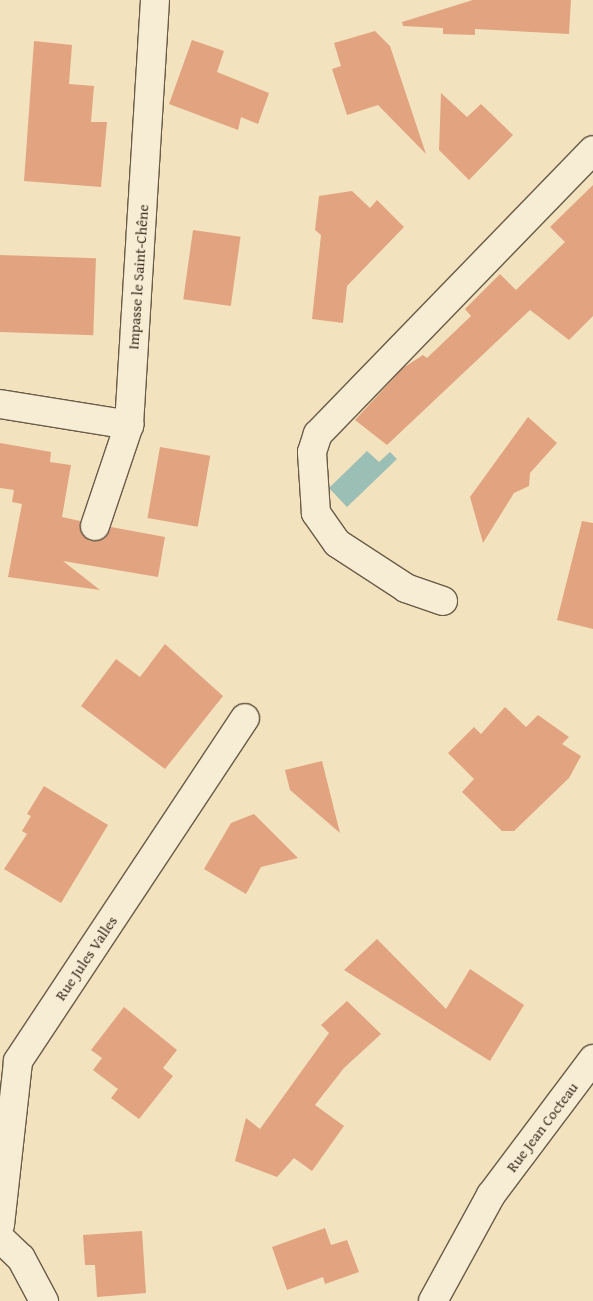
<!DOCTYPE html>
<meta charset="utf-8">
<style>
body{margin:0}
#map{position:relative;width:593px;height:1301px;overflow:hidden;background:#f2e3be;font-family:"Gentium Book Plus",serif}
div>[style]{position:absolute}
.water>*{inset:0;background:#9bbeb5}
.building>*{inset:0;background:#e2a380;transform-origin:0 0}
.roads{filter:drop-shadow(1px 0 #6a5b48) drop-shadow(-1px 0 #6a5b48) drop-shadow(0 1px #6a5b48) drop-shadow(0 -1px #6a5b48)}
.minor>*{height:28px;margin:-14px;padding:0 14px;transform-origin:14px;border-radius:14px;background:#f7edd5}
span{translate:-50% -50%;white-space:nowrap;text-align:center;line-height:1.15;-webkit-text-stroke:4.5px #f7edd5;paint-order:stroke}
.street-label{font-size:15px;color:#3d2e20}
</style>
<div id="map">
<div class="water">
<i style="clip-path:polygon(367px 451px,379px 462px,390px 452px,397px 459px,347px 507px,329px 488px)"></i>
</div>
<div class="building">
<i style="clip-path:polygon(473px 0,571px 0,569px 34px,475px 29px,475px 35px,443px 34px,443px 28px,403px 26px,402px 22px)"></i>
<i style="clip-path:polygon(375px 31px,390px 46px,426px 154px,378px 105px,347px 115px,332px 69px,341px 66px,334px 43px)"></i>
<i style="clip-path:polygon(192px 40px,224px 51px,217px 72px,269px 93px,258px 124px,241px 117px,238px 130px,169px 104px)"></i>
<i style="clip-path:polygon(34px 41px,72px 45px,69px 84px,94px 86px,91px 122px,107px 122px,101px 187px,24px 181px)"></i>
<i style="clip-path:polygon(441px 93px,467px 117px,481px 104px,513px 135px,469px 180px,439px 150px)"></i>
<i style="clip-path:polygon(593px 185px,593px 316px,569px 340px,530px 310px,387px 445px,355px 420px,403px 368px,423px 355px,427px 358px,471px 316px,465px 309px,500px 274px,516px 290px,565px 242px,550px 227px)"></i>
<i style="clip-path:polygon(352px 191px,370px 208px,377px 200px,404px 227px,347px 286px,343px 323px,312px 319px,321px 235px,315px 230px,319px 196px)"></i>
<i style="left:193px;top:230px;width:48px;height:70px;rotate:8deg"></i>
<i style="left:0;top:255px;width:96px;height:77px;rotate:2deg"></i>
<i style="clip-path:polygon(528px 417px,557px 443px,530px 473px,529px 486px,514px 493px,483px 543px,470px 497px)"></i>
<i style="clip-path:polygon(0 443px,51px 452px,50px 462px,71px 465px,62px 517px,80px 521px,80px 530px,90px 541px,105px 538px,111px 527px,165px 537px,158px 577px,63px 561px,100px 590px,8px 577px,22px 504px,12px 502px,14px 490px,0 488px)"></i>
<i style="left:160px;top:447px;width:51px;height:72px;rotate:10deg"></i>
<i style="clip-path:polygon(582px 521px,593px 523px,593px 629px,557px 620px)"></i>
<i style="clip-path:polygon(165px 644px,223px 696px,165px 769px,81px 706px,116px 659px,140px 677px)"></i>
<i style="clip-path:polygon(505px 707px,526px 727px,538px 715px,569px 737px,562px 744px,581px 756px,569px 778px,514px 831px,502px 831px,462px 792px,474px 779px,448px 753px,474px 727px,481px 734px)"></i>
<i style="clip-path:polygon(322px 761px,340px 833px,290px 790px,285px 770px)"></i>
<i style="clip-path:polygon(44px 786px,108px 825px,61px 903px,4px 869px,27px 834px,22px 831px,31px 816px,27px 814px)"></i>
<i style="clip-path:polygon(254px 814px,298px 858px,261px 867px,246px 894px,204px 869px,231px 823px)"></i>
<i style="clip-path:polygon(377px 939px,446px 1009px,470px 969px,524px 1005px,490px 1061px,344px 970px)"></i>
<i style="clip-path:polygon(347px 1001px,381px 1034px,344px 1068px,315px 1105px,344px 1126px,312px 1171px,294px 1158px,277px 1177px,235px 1161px,246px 1118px,260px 1129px,329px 1033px,321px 1025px)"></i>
<i style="clip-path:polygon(124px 1007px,177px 1050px,163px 1068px,173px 1076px,139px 1119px,111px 1098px,118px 1089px,93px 1070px,102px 1058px,91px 1050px)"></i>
<i style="clip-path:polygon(325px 1228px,331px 1245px,347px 1240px,359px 1272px,325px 1284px,323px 1277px,287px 1290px,272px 1247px)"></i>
<i style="clip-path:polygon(142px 1231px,146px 1293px,97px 1297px,95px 1265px,85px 1265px,83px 1235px)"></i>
</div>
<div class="roads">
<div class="minor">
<i style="left:0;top:404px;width:131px;rotate:9.2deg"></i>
<i style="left:129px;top:425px;width:426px;rotate:-86.5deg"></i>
<i style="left:95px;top:526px;width:107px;rotate:-71.4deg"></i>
<i style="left:443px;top:601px;width:39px;rotate:-161deg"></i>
<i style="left:406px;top:588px;width:82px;rotate:-146.9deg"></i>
<i style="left:337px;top:543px;width:37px;rotate:-125deg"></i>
<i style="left:316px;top:513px;width:61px;rotate:-93.8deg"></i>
<i style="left:312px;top:452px;width:19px;rotate:-72deg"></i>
<i style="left:318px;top:434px;width:395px;rotate:-45.9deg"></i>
<i style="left:0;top:1225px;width:165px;rotate:-83.7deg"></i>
<i style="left:18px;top:1061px;width:411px;rotate:-56.5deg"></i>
<i style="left:0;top:1238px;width:29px;rotate:44deg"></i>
<i style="left:21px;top:1258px;width:49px;rotate:61.9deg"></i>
<i style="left:433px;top:1301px;width:121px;rotate:-61.3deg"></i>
<i style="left:491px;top:1195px;width:170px;rotate:-53.1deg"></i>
</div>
</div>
<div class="street-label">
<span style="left:138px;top:277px;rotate:-86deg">Impasse le Saint-Chêne</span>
<span style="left:86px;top:958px;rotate:-56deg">Rue Jules Valles</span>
<span style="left:542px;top:1127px;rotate:-53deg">Rue Jean Cocteau</span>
</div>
</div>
